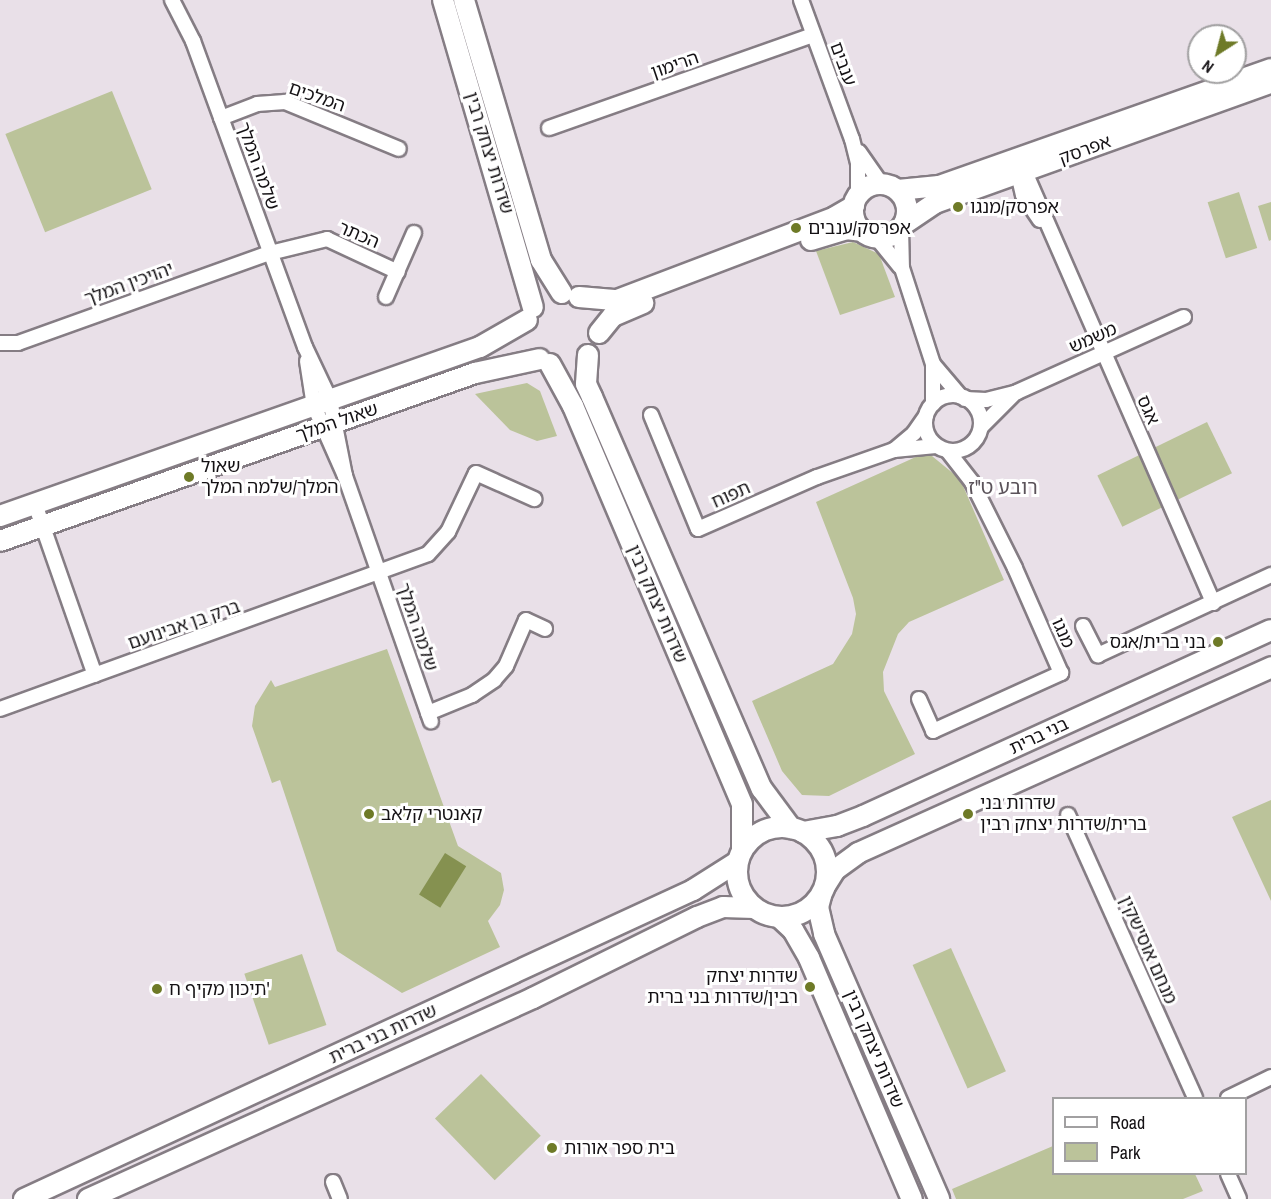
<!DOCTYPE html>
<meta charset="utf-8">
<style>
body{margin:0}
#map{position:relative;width:1271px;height:1199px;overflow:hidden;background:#e9e0e8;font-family:"Archivo Narrow","Noto Sans Hebrew",sans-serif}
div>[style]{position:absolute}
.green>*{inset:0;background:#bbc39a;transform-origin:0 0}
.water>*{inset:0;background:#859150;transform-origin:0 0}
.roads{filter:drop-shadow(2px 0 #857d84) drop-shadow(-2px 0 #857d84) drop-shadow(0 2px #857d84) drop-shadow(0 -2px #857d84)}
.street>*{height:14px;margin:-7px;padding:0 7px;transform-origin:7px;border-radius:7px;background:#fff}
.street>.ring{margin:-7px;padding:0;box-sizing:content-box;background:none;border:14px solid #fff;border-radius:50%}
.secondary>*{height:20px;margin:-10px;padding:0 10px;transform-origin:10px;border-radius:10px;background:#fff}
.secondary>.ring{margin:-10px;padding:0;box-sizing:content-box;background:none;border:20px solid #fff;border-radius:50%}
.dots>*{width:16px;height:16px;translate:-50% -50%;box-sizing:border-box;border:3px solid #fff;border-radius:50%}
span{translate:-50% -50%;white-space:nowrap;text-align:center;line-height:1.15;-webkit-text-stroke:6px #fff;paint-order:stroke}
.street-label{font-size:18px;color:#141114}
.poi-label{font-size:18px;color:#141114}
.left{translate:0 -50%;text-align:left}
.right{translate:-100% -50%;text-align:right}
.neighbourhood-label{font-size:20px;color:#5b535a}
.legend{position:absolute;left:1052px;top:1097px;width:195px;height:78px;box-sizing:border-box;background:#fff;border:2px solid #a1a0a1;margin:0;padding:8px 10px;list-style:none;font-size:18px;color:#141114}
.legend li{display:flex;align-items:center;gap:12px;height:30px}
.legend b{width:30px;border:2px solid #a1a0a1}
.north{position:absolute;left:1187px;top:24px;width:60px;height:60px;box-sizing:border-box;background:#fff;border:2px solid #a1a0a1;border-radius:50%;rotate:216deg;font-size:16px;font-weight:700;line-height:24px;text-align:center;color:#141114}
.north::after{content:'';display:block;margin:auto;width:21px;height:27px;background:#6e7a27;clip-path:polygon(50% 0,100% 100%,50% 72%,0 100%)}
</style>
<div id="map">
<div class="green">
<i style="left:112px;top:91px;width:106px;height:115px;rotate:68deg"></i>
<i style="left:1239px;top:192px;width:59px;height:33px;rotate:72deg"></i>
<i style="clip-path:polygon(1271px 202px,1271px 240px,1269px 241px,1258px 206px)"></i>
<i style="clip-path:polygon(853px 242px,879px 254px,895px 297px,840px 315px,816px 251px)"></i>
<i style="clip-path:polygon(527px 383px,540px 391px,557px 436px,537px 441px,510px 430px,475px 394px)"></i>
<i style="left:1207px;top:422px;width:57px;height:122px;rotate:64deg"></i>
<i style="clip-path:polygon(918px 456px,932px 456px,960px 479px,1004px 580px,909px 622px,898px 634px,883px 672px,884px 691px,915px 754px,829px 796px,802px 795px,782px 771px,752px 701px,833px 664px,852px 634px,856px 614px,853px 598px,816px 502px)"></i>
<i style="clip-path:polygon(387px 649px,458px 846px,501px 873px,504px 890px,500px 905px,488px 921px,500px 947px,402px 993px,337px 951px,280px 780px,272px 783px,252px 726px,255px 706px,271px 680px,275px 687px)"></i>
<i style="clip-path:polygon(1271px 800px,1271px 901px,1232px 817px)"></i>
<i style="left:951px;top:948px;width:135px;height:42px;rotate:66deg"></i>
<i style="left:302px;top:954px;width:75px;height:61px;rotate:71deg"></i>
<i style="left:481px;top:1074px;width:86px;height:64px;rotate:46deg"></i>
<i style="clip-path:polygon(1053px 1146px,1054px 1174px,1195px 1174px,1203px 1191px,1183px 1199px,956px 1199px,952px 1189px)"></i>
</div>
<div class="water">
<i style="left:445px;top:853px;width:25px;height:49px;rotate:32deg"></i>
</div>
<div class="roads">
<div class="street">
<i style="left:172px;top:0;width:46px;rotate:62.9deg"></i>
<i style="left:193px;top:41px;width:326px;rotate:69.9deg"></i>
<i style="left:305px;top:347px;width:59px;rotate:64.7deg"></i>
<i style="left:330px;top:400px;width:77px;rotate:78.8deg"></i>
<i style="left:801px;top:0;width:148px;rotate:69.9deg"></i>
<i style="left:852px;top:139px;width:25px;rotate:76deg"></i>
<i style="left:858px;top:163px;width:32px;rotate:90deg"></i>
<i style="left:221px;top:118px;width:39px;rotate:-21deg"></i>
<i style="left:257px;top:104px;width:28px;rotate:-4deg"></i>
<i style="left:285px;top:102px;width:123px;rotate:22.4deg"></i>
<i style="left:549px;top:128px;width:280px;rotate:-19.4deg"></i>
<i style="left:859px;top:152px;width:39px;rotate:55deg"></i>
<i style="left:1016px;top:165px;width:31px;rotate:77deg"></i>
<i style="left:1023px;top:195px;width:30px;rotate:56deg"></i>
<i style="left:1022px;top:165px;width:478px;rotate:66.4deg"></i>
<i style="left:901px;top:228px;width:40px;rotate:88.6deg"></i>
<i style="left:902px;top:268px;width:101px;rotate:72.1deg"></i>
<i style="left:933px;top:364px;width:40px;rotate:90deg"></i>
<i style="left:876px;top:237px;width:38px;rotate:51deg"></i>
<i style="left:386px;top:297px;width:70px;rotate:-66.4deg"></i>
<i style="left:0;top:343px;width:18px"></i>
<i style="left:18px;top:343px;width:268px;rotate:-19.7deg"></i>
<i style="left:270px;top:253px;width:59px;rotate:-13.8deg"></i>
<i style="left:327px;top:239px;width:78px;rotate:24.9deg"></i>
<i style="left:307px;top:361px;width:46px;rotate:81.2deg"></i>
<i style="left:314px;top:406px;width:77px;rotate:66.1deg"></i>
<i style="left:345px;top:476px;width:260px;rotate:70.7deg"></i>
<i style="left:933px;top:364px;width:43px;rotate:49.7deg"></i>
<i class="ring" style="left:925px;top:395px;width:42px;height:42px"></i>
<i style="left:965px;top:399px;width:21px;rotate:3deg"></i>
<i style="left:986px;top:400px;width:32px;rotate:-14deg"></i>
<i style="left:1017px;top:392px;width:183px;rotate:-24.2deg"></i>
<i style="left:651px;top:415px;width:123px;rotate:67.6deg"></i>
<i style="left:698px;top:529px;width:130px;rotate:-23.6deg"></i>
<i style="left:817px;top:477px;width:82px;rotate:-19.3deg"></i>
<i style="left:894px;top:450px;width:42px;rotate:-5.4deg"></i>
<i style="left:981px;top:427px;width:48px;rotate:-45deg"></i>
<i style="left:894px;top:450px;width:26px;rotate:-40deg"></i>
<i style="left:914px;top:433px;width:21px;rotate:-55deg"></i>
<i style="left:35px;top:504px;width:181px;rotate:70.7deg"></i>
<i style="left:1083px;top:626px;width:33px;rotate:63deg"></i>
<i style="left:1098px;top:655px;width:191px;rotate:-24.8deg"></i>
<i style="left:919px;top:699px;width:35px;rotate:66deg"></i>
<i style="left:933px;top:731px;width:141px;rotate:-24.4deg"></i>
<i style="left:1061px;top:673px;width:115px;rotate:-113.7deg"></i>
<i style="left:1015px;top:568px;width:96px;rotate:-116.6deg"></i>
<i style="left:972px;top:482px;width:39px;rotate:-128deg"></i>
<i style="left:0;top:709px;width:455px;rotate:-19.9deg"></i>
<i style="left:428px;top:554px;width:30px;rotate:-48deg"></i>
<i style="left:448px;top:532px;width:65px;rotate:-64.6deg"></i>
<i style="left:476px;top:473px;width:64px;rotate:24.1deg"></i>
<i style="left:428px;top:713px;width:48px;rotate:-22.2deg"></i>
<i style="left:472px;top:695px;width:27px;rotate:-34deg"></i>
<i style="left:494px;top:680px;width:18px;rotate:-49deg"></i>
<i style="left:506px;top:666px;width:50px;rotate:-66.5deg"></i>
<i style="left:526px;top:620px;width:21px;rotate:25deg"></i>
<i style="left:1068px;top:815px;width:310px;rotate:65.8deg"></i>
<i style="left:1228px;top:1098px;width:48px;rotate:-26deg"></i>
<i style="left:1228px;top:1174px;width:27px;rotate:66deg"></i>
<i style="left:333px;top:1182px;width:18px;rotate:68deg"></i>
</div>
<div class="secondary">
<i style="left:443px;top:0;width:320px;rotate:73.7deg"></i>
<i style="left:464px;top:0;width:271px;rotate:73.5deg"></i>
<i style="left:541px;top:260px;width:39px;rotate:58deg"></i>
<i class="ring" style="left:853px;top:184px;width:34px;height:34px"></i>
<i style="left:898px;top:190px;width:41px;rotate:-5.6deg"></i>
<i style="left:939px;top:186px;width:352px;rotate:-19.4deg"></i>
<i style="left:904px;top:224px;width:37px;rotate:-34deg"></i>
<i style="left:935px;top:203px;width:357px;rotate:-19.7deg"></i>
<i style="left:811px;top:240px;width:37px;rotate:-17deg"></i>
<i style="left:846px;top:229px;width:17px;rotate:7deg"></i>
<i style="left:579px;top:297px;width:38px;rotate:5deg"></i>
<i style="left:617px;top:300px;width:233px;rotate:-20.8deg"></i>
<i style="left:835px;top:217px;width:22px;rotate:-30deg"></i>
<i style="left:599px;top:333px;width:22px;rotate:-51deg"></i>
<i style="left:613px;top:316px;width:33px;rotate:-23deg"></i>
<i style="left:588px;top:355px;width:29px;rotate:94deg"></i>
<i style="left:586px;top:384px;width:14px;rotate:65deg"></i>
<i style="left:592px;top:397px;width:427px;rotate:66.6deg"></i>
<i style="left:762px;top:789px;width:49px;rotate:53.4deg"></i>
<i style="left:550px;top:364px;width:48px;rotate:61.3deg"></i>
<i style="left:573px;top:406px;width:432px;rotate:67deg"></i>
<i style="left:742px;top:804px;width:46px;rotate:90deg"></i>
<i style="left:0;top:516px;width:509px;rotate:-19.4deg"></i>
<i style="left:480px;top:347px;width:54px;rotate:-29.9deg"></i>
<i style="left:0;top:541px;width:504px;rotate:-19.48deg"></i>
<i style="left:475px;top:373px;width:66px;rotate:-12.2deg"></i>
<i class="ring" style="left:737px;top:827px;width:70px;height:70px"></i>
<i style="left:803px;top:832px;width:35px;rotate:-10deg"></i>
<i style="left:837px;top:826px;width:28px;rotate:-21deg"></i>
<i style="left:863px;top:816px;width:448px;rotate:-24.5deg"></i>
<i style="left:825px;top:886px;width:19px;rotate:-58deg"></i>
<i style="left:835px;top:870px;width:29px;rotate:-36deg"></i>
<i style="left:858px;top:853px;width:453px;rotate:-24.2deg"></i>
<i style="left:821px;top:896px;width:11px;rotate:105deg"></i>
<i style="left:818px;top:907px;width:28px;rotate:77deg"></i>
<i style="left:824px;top:934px;width:289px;rotate:66.5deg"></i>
<i style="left:780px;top:918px;width:18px;rotate:43deg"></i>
<i style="left:793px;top:930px;width:32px;rotate:60deg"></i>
<i style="left:809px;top:958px;width:262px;rotate:66.9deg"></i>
<i style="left:24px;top:1199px;width:737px;rotate:-24.79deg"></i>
<i style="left:693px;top:890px;width:52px;rotate:-32.5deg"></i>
<i style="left:88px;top:1199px;width:488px;rotate:-24.3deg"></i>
<i style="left:533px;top:998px;width:183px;rotate:-26.3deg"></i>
<i style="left:697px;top:917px;width:28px;rotate:-21deg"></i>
<i style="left:723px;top:907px;width:31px;rotate:2deg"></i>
</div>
</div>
<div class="dots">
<i style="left:958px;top:207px;background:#6e7a27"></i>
<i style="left:796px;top:228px;background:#6e7a27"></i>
<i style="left:189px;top:477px;background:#6e7a27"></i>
<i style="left:1218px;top:642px;background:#6e7a27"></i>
<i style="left:369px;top:814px;background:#6e7a27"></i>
<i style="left:968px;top:814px;background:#6e7a27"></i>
<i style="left:810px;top:987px;background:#6e7a27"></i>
<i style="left:157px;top:989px;background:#6e7a27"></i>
<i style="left:552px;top:1148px;background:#6e7a27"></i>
</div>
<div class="street-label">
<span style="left:843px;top:64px;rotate:70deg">ענבים</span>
<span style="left:675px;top:65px;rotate:-19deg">הרימון</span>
<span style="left:317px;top:97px;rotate:19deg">המלכים</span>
<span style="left:1085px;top:150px;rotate:-20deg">אפרסק</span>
<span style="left:489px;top:153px;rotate:73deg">שדרות יצחק רבין</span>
<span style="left:258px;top:166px;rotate:70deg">שלמה המלך</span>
<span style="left:359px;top:235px;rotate:23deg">הכתר</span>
<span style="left:129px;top:284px;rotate:-20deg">יהויכין המלך</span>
<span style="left:1093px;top:338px;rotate:-24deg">משמש</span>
<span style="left:1148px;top:410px;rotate:66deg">אגס</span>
<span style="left:337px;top:422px;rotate:-19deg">שאול המלך</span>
<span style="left:731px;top:495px;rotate:-24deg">תפוח</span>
<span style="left:657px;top:604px;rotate:67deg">שדרות יצחק רבין</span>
<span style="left:184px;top:625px;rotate:-19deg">ברק בן אבינועם</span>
<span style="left:417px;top:627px;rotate:71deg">שלמה המלך</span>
<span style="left:1063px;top:633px;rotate:66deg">מנגו</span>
<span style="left:1039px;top:736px;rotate:-25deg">בני ברית</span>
<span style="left:1148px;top:950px;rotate:66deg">מנחם אוסישקין</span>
<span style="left:383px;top:1034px;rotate:-25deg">שדרות בני ברית</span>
<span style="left:874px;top:1049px;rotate:67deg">שדרות יצחק רבין</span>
</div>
<div class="poi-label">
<span class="left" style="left:970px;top:207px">אפרסק/מנגו</span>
<span class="left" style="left:808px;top:228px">אפרסק/ענבים</span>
<span class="left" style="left:201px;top:477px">שאול<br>המלך/שלמה המלך</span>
<span class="right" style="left:1206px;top:642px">בני ברית/אגס</span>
<span class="left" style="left:980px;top:814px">שדרות בני<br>ברית/שדרות יצחק רבין</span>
<span class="left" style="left:381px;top:814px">קאנטרי קלאב</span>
<span class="right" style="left:798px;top:987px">שדרות יצחק<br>רבין/שדרות בני ברית</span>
<span class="left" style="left:169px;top:989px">תיכון מקיף ח'</span>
<span class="left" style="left:564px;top:1148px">בית ספר אורות</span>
</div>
<div class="neighbourhood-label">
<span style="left:1003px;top:486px">רובע ט"ז</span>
</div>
<ul class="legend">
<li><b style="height:8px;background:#fff"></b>Road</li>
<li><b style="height:16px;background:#bbc39a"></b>Park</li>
</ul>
<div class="north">N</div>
</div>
